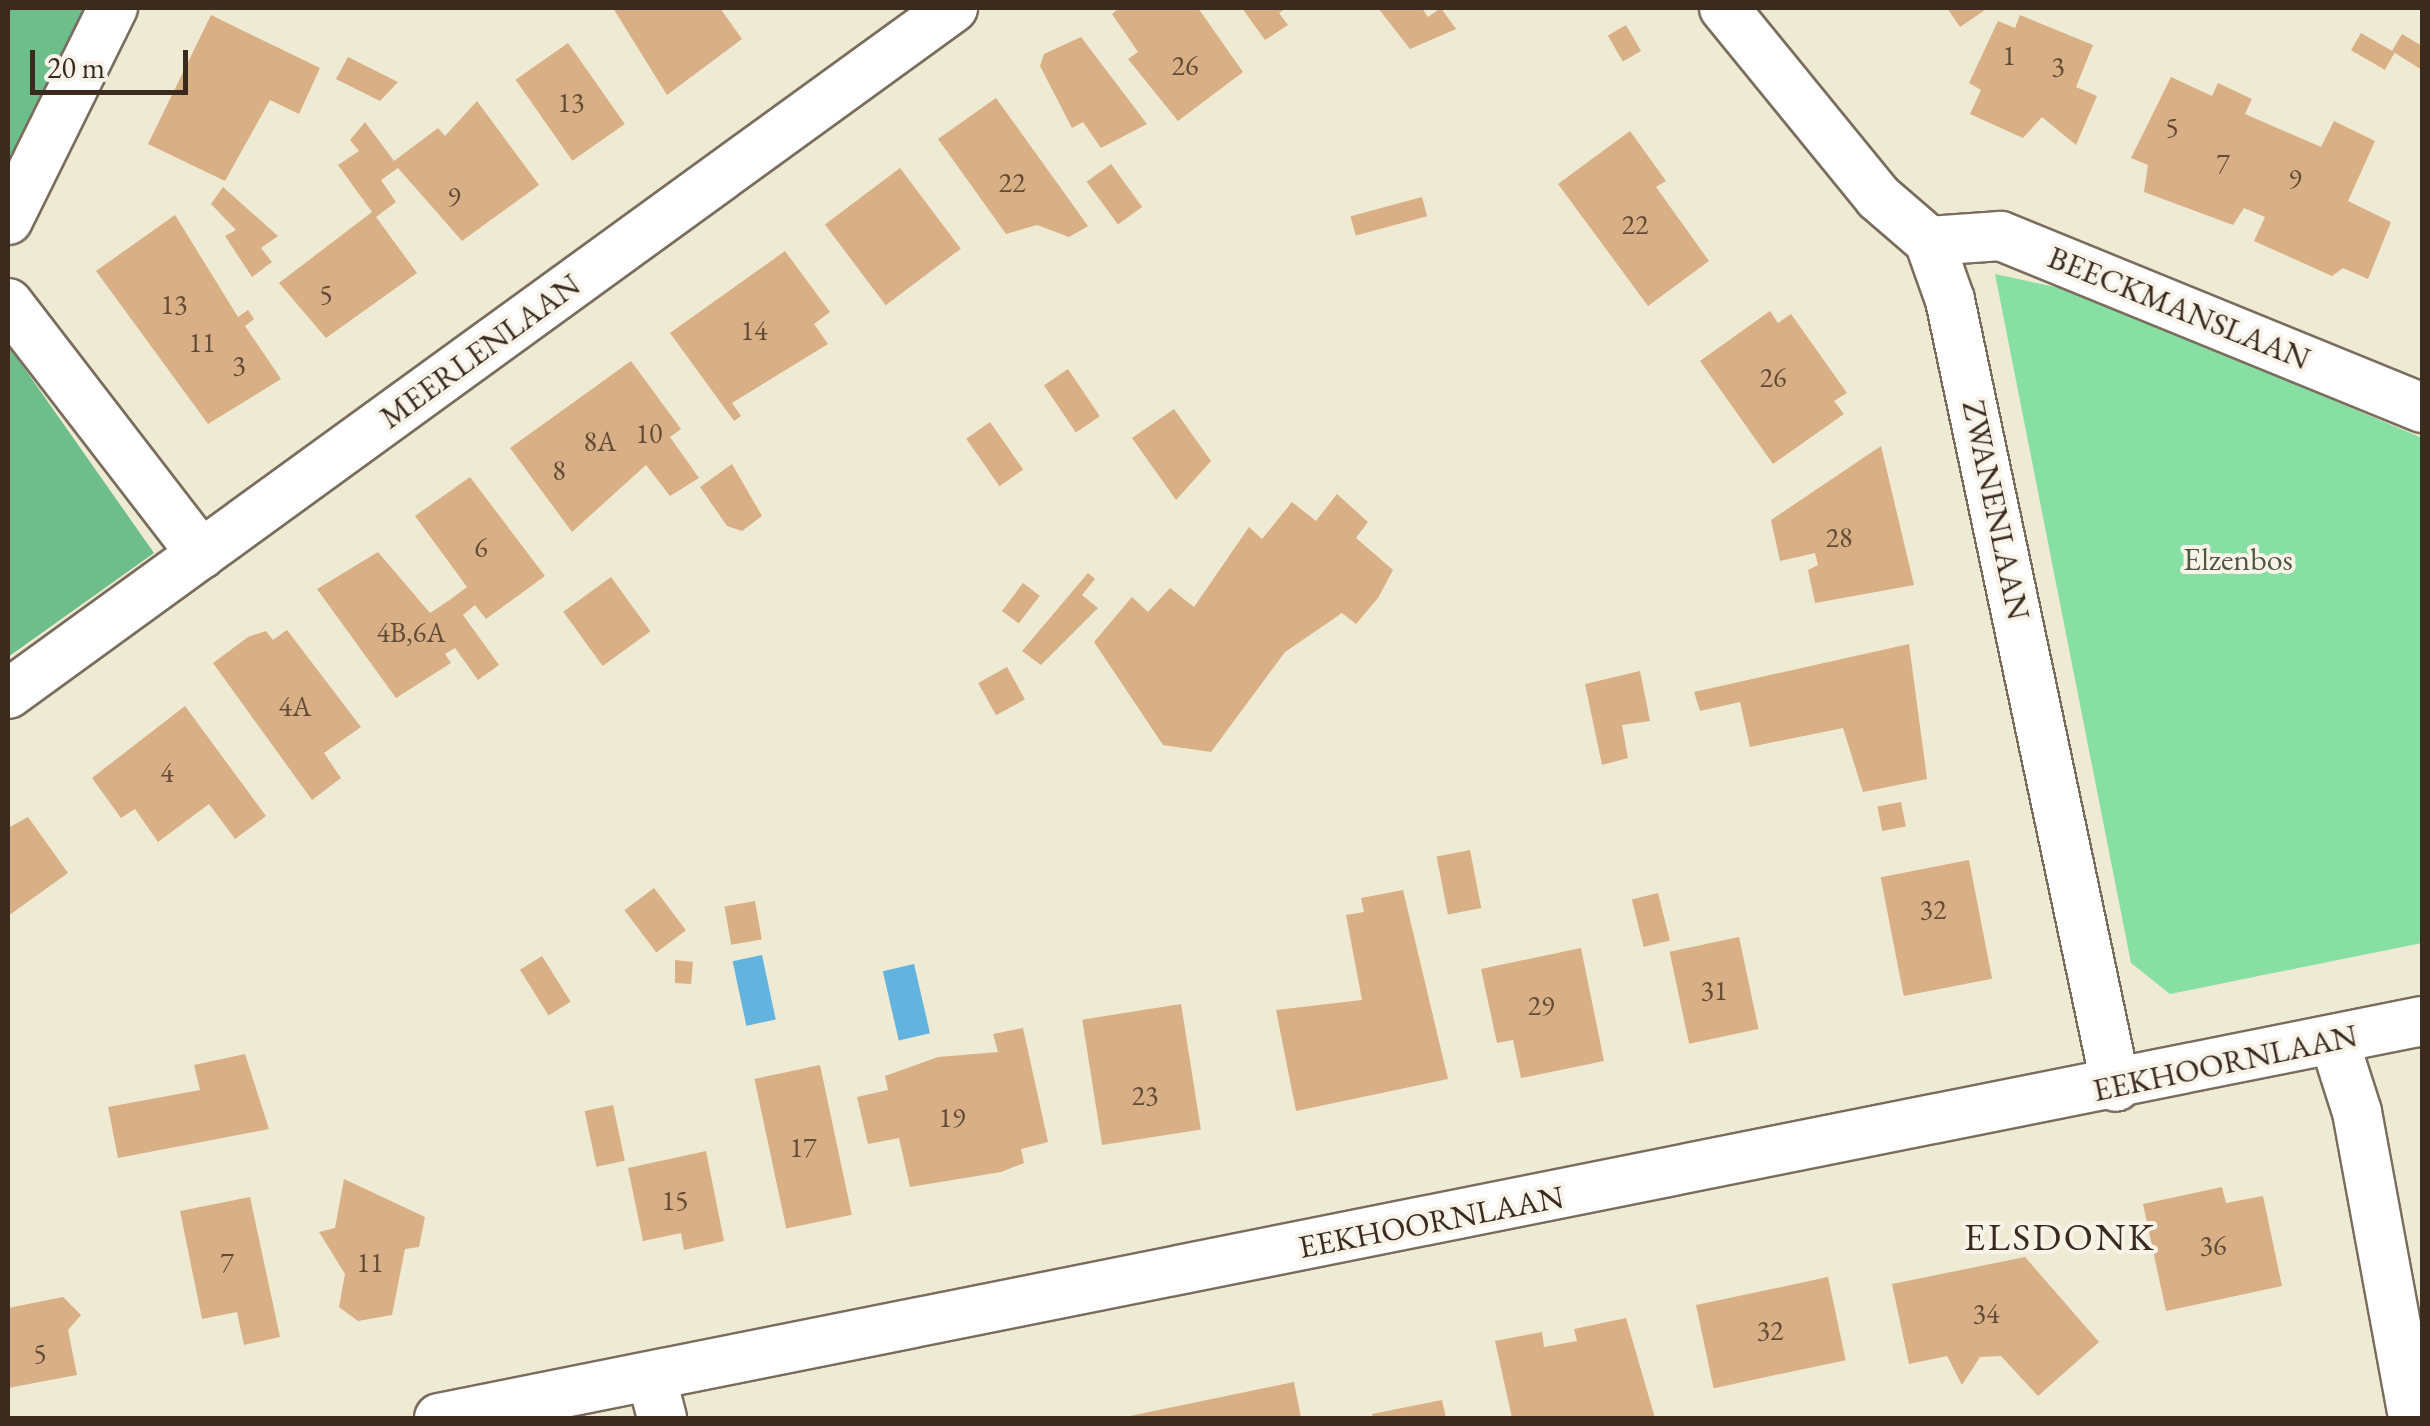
<!DOCTYPE html>
<style>
body{margin:0}
#map{position:relative;width:2430px;height:1426px;overflow:hidden;background:#efead3;font-family:"EB Garamond",serif}
div>[style]{position:absolute}
.green>*{inset:0;background:#87dfa4}
.forest>*{inset:0;background:#6dbe8a}
.water>*{inset:0;background:#62b3dd;transform-origin:0 0}
.building>*{inset:0;background:#d9b085;transform-origin:0 0}
.roads{filter:drop-shadow(2px 0 #7a6d5d) drop-shadow(-2px 0 #7a6d5d) drop-shadow(0 2px #7a6d5d) drop-shadow(0 -2px #7a6d5d)}
.street>*{height:48px;margin:-24px;padding:0 24px;transform-origin:24px;border-radius:24px;background:#fff}
span{translate:-50% -50%;white-space:nowrap;text-align:center;line-height:1.15;-webkit-text-stroke:8px #f7f3e8;paint-order:stroke}
.number-label{font-size:28px;color:#624c38}
.number-label span{-webkit-text-stroke-width:0}
.street-label{font-size:32px;color:#3b2a1e}
.park-label{font-size:32px;color:#4e5740}
.quarter-label{font-size:38px;color:#3b2a1e;letter-spacing:2.5px}
.frame{position:absolute;inset:0;border:10px solid #3b2a1e;pointer-events:none}
.scale{position:absolute;left:30px;top:50px;width:158px;height:45px;box-sizing:border-box;border:5px solid #3b2a1e;border-top:0;padding-left:12px;font-size:30px;line-height:35px;white-space:nowrap;color:#3b2a1e;-webkit-text-stroke:8px #f7f3e8;paint-order:stroke}
</style>
<div id="map">
<div class="green">
<i style="clip-path:polygon(1995px 274px,2083px 293px,2422px 438px,2422px 943px,2170px 994px,2131px 963px)"></i>
</div>
<div class="forest">
<i style="clip-path:polygon(8px 8px,89px 8px,8px 173px)"></i>
<i style="clip-path:polygon(8px 345px,154px 553px,8px 657px)"></i>
</div>
<div class="water">
<i style="left:762px;top:955px;width:66px;height:30px;rotate:78deg"></i>
<i style="left:914px;top:964px;width:71px;height:32px;rotate:77deg"></i>
</div>
<div class="building">
<i style="clip-path:polygon(613px 8px,720px 8px,742px 39px,667px 95px)"></i>
<i style="clip-path:polygon(1119px 8px,1198px 8px,1243px 72px,1178px 121px,1128px 59px,1138px 52px,1112px 14px)"></i>
<i style="clip-path:polygon(1242px 8px,1287px 8px,1279px 13px,1288px 25px,1265px 40px)"></i>
<i style="clip-path:polygon(1378px 8px,1422px 8px,1428px 17px,1441px 8px,1456px 29px,1410px 49px)"></i>
<i style="clip-path:polygon(1947px 8px,1988px 8px,1960px 27px)"></i>
<i style="clip-path:polygon(211px 15px,320px 68px,299px 114px,270px 100px,225px 181px,148px 144px)"></i>
<i style="clip-path:polygon(2020px 15px,2093px 45px,2076px 87px,2097px 96px,2076px 145px,2042px 117px,2023px 138px,1970px 114px,1981px 90px,1969px 83px,1998px 21px,2015px 28px)"></i>
<i style="left:1626px;top:25px;width:30px;height:21px;rotate:60deg"></i>
<i style="left:2361px;top:33px;width:39px;height:20px;rotate:30deg"></i>
<i style="clip-path:polygon(2402px 34px,2422px 46px,2422px 70px,2392px 51px)"></i>
<i style="clip-path:polygon(1081px 37px,1147px 124px,1101px 148px,1083px 122px,1072px 128px,1040px 66px,1044px 54px)"></i>
<i style="left:568px;top:43px;width:99px;height:64px;rotate:55deg"></i>
<i style="clip-path:polygon(348px 57px,398px 82px,380px 101px,336px 79px)"></i>
<i style="clip-path:polygon(2171px 77px,2212px 96px,2218px 83px,2252px 99px,2245px 114px,2321px 147px,2334px 121px,2375px 141px,2348px 201px,2391px 222px,2368px 279px,2343px 268px,2332px 276px,2254px 241px,2265px 217px,2244px 208px,2233px 225px,2144px 192px,2148px 165px,2131px 158px)"></i>
<i style="clip-path:polygon(996px 98px,1088px 226px,1069px 237px,1037px 225px,1006px 234px,938px 139px)"></i>
<i style="clip-path:polygon(477px 101px,539px 185px,462px 241px,398px 168px,381px 180px,396px 202px,376px 217px,417px 273px,326px 338px,279px 283px,372px 212px,338px 165px,359px 151px,350px 140px,365px 122px,394px 161px,438px 128px,445px 136px)"></i>
<i style="clip-path:polygon(1630px 131px,1666px 181px,1656px 187px,1709px 261px,1648px 306px,1558px 184px)"></i>
<i style="left:1111px;top:164px;width:53px;height:30px;rotate:54deg"></i>
<i style="left:900px;top:168px;width:101px;height:94px;rotate:53deg"></i>
<i style="clip-path:polygon(223px 187px,278px 236px,261px 248px,272px 262px,252px 277px,225px 236px,236px 230px,211px 204px)"></i>
<i style="left:1422px;top:197px;width:20px;height:74px;rotate:75deg"></i>
<i style="clip-path:polygon(175px 215px,238px 317px,248px 310px,254px 319px,245px 326px,281px 379px,208px 424px,96px 271px)"></i>
<i style="clip-path:polygon(785px 251px,830px 312px,814px 324px,828px 344px,732px 403px,741px 416px,734px 421px,670px 333px)"></i>
<i style="clip-path:polygon(1770px 311px,1778px 323px,1791px 314px,1847px 393px,1834px 401px,1844px 414px,1773px 464px,1700px 361px)"></i>
<i style="clip-path:polygon(631px 361px,681px 429px,670px 437px,699px 478px,670px 496px,646px 465px,572px 532px,510px 448px)"></i>
<i style="left:1068px;top:369px;width:57px;height:29px;rotate:56deg"></i>
<i style="clip-path:polygon(1174px 409px,1211px 461px,1176px 500px,1132px 438px)"></i>
<i style="left:990px;top:422px;width:58px;height:29px;rotate:55deg"></i>
<i style="clip-path:polygon(1881px 446px,1914px 585px,1815px 603px,1808px 570px,1818px 565px,1815px 553px,1780px 561px,1771px 520px)"></i>
<i style="clip-path:polygon(732px 464px,762px 516px,742px 531px,727px 526px,700px 487px)"></i>
<i style="clip-path:polygon(470px 477px,545px 576px,486px 619px,475px 605px,463px 615px,499px 665px,478px 680px,455px 648px,445px 654px,451px 663px,396px 698px,317px 589px,378px 552px,430px 613px,451px 599px,467px 587px,415px 516px)"></i>
<i style="clip-path:polygon(1337px 494px,1368px 522px,1356px 538px,1393px 570px,1378px 598px,1356px 624px,1342px 613px,1285px 652px,1211px 752px,1163px 745px,1094px 642px,1132px 597px,1148px 612px,1170px 588px,1194px 607px,1249px 527px,1262px 539px,1292px 502px,1316px 521px)"></i>
<i style="clip-path:polygon(1088px 573px,1095px 579px,1082px 595px,1098px 608px,1041px 665px,1022px 651px)"></i>
<i style="left:611px;top:577px;width:67px;height:59px;rotate:54deg"></i>
<i style="left:1023px;top:583px;width:21px;height:35px;rotate:37deg"></i>
<i style="clip-path:polygon(287px 630px,361px 727px,324px 753px,341px 778px,312px 800px,213px 663px,248px 637px,266px 631px,273px 640px)"></i>
<i style="clip-path:polygon(1909px 644px,1927px 779px,1863px 792px,1843px 728px,1750px 747px,1740px 702px,1700px 711px,1694px 692px)"></i>
<i style="left:1007px;top:667px;width:37px;height:33px;rotate:61deg"></i>
<i style="clip-path:polygon(1640px 671px,1650px 721px,1622px 725px,1628px 758px,1602px 765px,1585px 684px)"></i>
<i style="clip-path:polygon(185px 706px,266px 816px,235px 839px,209px 804px,158px 842px,135px 809px,121px 818px,92px 778px)"></i>
<i style="left:1901px;top:802px;width:25px;height:24px;rotate:79deg"></i>
<i style="clip-path:polygon(28px 817px,68px 873px,8px 916px,8px 828px)"></i>
<i style="left:1470px;top:850px;width:59px;height:34px;rotate:79deg"></i>
<i style="left:1969px;top:860px;width:121px;height:90px;rotate:79deg"></i>
<i style="left:654px;top:888px;width:53px;height:37px;rotate:53deg"></i>
<i style="clip-path:polygon(1403px 890px,1448px 1079px,1296px 1111px,1276px 1010px,1362px 1000px,1346px 915px,1364px 912px,1361px 898px)"></i>
<i style="left:1658px;top:893px;width:49px;height:27px;rotate:76deg"></i>
<i style="left:755px;top:901px;width:39px;height:31px;rotate:80deg"></i>
<i style="left:1739px;top:937px;width:94px;height:71px;rotate:78deg"></i>
<i style="clip-path:polygon(1581px 948px,1604px 1061px,1521px 1078px,1513px 1040px,1497px 1043px,1481px 969px)"></i>
<i style="left:542px;top:956px;width:54px;height:26px;rotate:58deg"></i>
<i style="clip-path:polygon(675px 960px,693px 962px,691px 984px,675px 983px)"></i>
<i style="left:1181px;top:1004px;width:127px;height:100px;rotate:81deg"></i>
<i style="clip-path:polygon(1023px 1028px,1048px 1142px,1021px 1149px,1024px 1163px,1001px 1172px,910px 1187px,899px 1138px,868px 1144px,857px 1097px,888px 1090px,885px 1076px,938px 1057px,998px 1052px,993px 1034px)"></i>
<i style="clip-path:polygon(245px 1054px,269px 1129px,118px 1158px,108px 1107px,200px 1090px,194px 1065px)"></i>
<i style="left:820px;top:1065px;width:153px;height:67px;rotate:78deg"></i>
<i style="left:613px;top:1105px;width:57px;height:29px;rotate:78deg"></i>
<i style="clip-path:polygon(706px 1151px,724px 1241px,684px 1250px,681px 1233px,643px 1241px,628px 1168px)"></i>
<i style="clip-path:polygon(344px 1179px,425px 1217px,419px 1247px,405px 1249px,392px 1315px,358px 1321px,339px 1307px,345px 1274px,319px 1232px,335px 1228px)"></i>
<i style="clip-path:polygon(2222px 1187px,2226px 1203px,2263px 1196px,2282px 1286px,2166px 1311px,2143px 1204px)"></i>
<i style="clip-path:polygon(250px 1197px,280px 1337px,244px 1345px,237px 1312px,202px 1319px,180px 1211px)"></i>
<i style="clip-path:polygon(2025px 1257px,2099px 1342px,2038px 1396px,2001px 1356px,1980px 1357px,1962px 1385px,1947px 1356px,1909px 1364px,1892px 1284px)"></i>
<i style="left:1828px;top:1277px;width:85px;height:135px;rotate:78deg"></i>
<i style="clip-path:polygon(63px 1297px,81px 1315px,68px 1330px,77px 1375px,8px 1388px,8px 1308px)"></i>
<i style="clip-path:polygon(1626px 1318px,1655px 1418px,1512px 1418px,1495px 1341px,1542px 1332px,1544px 1347px,1577px 1341px,1574px 1329px)"></i>
<i style="clip-path:polygon(1294px 1382px,1301px 1418px,1125px 1418px,1125px 1417px)"></i>
<i style="clip-path:polygon(1442px 1400px,1446px 1418px,1373px 1418px,1372px 1414px)"></i>
</div>
<div class="roads">
<div class="street">
<i style="left:1724px;top:8px;width:244px;rotate:50.8deg"></i>
<i style="left:1878px;top:197px;width:67px;rotate:40.8deg"></i>
<i style="left:1929px;top:241px;width:63px;rotate:70.4deg"></i>
<i style="left:1950px;top:300px;width:804px;rotate:78.09deg"></i>
<i style="left:8px;top:220px;width:237px;rotate:-63.7deg"></i>
<i style="left:1929px;top:241px;width:72px;rotate:-4deg"></i>
<i style="left:2001px;top:236px;width:455px;rotate:22.2deg"></i>
<i style="left:8px;top:303px;width:317px;rotate:52.4deg"></i>
<i style="left:8px;top:694px;width:1168px;rotate:-35.98deg"></i>
<i style="left:2334px;top:1040px;width:76px;rotate:72.3deg"></i>
<i style="left:2357px;top:1112px;width:311px;rotate:79.6deg"></i>
<i style="left:652px;top:1379px;width:40px;rotate:75.6deg"></i>
<i style="left:439px;top:1418px;width:2022px;rotate:-11.32deg"></i>
</div>
</div>
<div class="number-label">
<span style="left:2009px;top:55px">1</span>
<span style="left:1185px;top:65px">26</span>
<span style="left:2058px;top:66px">3</span>
<span style="left:571px;top:102px">13</span>
<span style="left:2172px;top:127px">5</span>
<span style="left:2223px;top:163px">7</span>
<span style="left:2295px;top:178px">9</span>
<span style="left:1012px;top:182px">22</span>
<span style="left:454px;top:196px">9</span>
<span style="left:1635px;top:224px">22</span>
<span style="left:326px;top:294px">5</span>
<span style="left:174px;top:304px">13</span>
<span style="left:754px;top:330px">14</span>
<span style="left:202px;top:342px">11</span>
<span style="left:239px;top:365px">3</span>
<span style="left:1773px;top:377px">26</span>
<span style="left:649px;top:433px">10</span>
<span style="left:600px;top:441px">8A</span>
<span style="left:559px;top:470px">8</span>
<span style="left:1839px;top:537px">28</span>
<span style="left:481px;top:547px">6</span>
<span style="left:411px;top:632px">4B,6A</span>
<span style="left:295px;top:706px">4A</span>
<span style="left:167px;top:772px">4</span>
<span style="left:1933px;top:909px">32</span>
<span style="left:1714px;top:990px">31</span>
<span style="left:1541px;top:1005px">29</span>
<span style="left:1145px;top:1095px">23</span>
<span style="left:952px;top:1117px">19</span>
<span style="left:803px;top:1147px">17</span>
<span style="left:675px;top:1200px">15</span>
<span style="left:2213px;top:1245px">36</span>
<span style="left:227px;top:1262px">7</span>
<span style="left:370px;top:1262px">11</span>
<span style="left:1986px;top:1313px">34</span>
<span style="left:1770px;top:1330px">32</span>
<span style="left:40px;top:1353px">5</span>
</div>
<div class="street-label">
<span style="left:2179px;top:308px;rotate:22deg">BEECKMANSLAAN</span>
<span style="left:480px;top:351px;rotate:-36deg">MEERLENLAAN</span>
<span style="left:1996px;top:510px;rotate:78deg">ZWANENLAAN</span>
<span style="left:2225px;top:1063px;rotate:-12deg">EEKHOORNLAAN</span>
<span style="left:1431px;top:1222px;rotate:-11deg">EEKHOORNLAAN</span>
</div>
<div class="park-label">
<span style="left:2238px;top:559px">Elzenbos</span>
</div>
<div class="quarter-label">
<span style="left:2060px;top:1237px">ELSDONK</span>
</div>
<div class="frame"></div>
<div class="scale">20 m</div>
</div>
